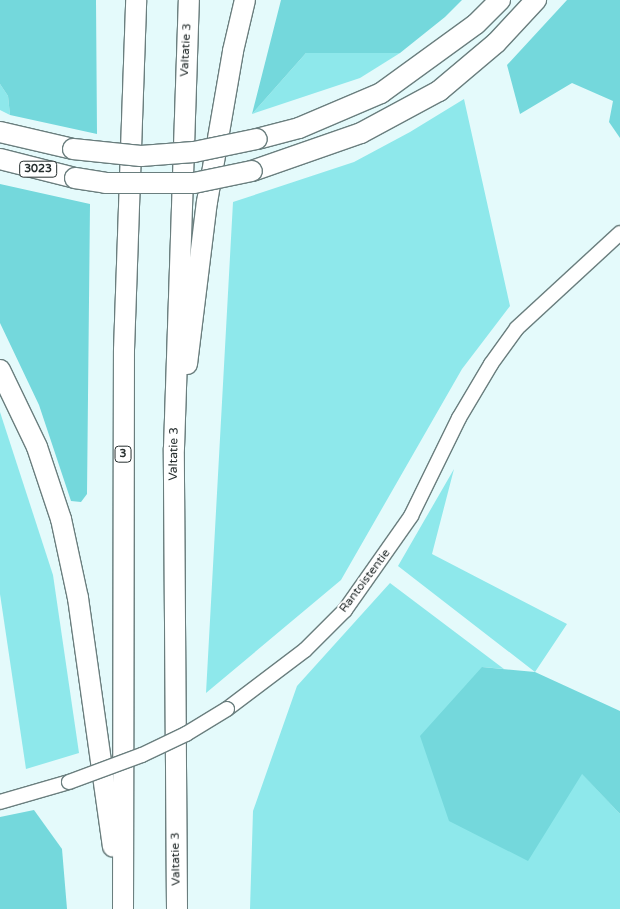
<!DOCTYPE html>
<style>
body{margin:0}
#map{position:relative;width:620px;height:909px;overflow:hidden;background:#e4fafb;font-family:"Varela Round",sans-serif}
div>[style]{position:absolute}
.green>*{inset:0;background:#8ee8eb}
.forest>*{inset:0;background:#74d8dc}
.roads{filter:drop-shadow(1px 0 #6a7e7e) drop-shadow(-1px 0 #6a7e7e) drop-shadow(0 1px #6a7e7e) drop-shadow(0 -1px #6a7e7e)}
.tertiary>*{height:14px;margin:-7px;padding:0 7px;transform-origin:7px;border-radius:7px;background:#fff}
.motorway>*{height:20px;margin:-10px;padding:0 10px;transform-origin:10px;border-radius:10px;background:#fff}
.bridges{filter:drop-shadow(1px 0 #6a7e7e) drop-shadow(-1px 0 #6a7e7e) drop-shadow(0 1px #6a7e7e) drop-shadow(0 -1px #6a7e7e)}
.tertiary-bridge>*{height:14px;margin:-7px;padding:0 7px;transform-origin:7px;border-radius:7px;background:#fff}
.motorway-bridge>*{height:20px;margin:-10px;padding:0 10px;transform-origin:10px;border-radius:10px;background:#fff}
span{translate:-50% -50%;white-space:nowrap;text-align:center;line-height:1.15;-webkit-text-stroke:4px #fff;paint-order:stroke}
.shield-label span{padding:1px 4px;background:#fff;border:1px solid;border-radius:4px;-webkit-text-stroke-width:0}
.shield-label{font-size:11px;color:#262e2e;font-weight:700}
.street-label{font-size:12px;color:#262e2e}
</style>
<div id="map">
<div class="green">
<i style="clip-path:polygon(306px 53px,400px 53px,360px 78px,252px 114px)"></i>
<i style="clip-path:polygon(0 84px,8px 96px,10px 115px,0 110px)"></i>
<i style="clip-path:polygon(464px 99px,510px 306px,462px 369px,341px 580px,206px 693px,233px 202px,354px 162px,410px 132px)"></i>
<i style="clip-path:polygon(0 412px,53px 575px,79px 753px,26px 769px,0 594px)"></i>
<i style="clip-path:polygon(454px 469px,432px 554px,567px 624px,535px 672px,398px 566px)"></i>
<i style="clip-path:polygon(390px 583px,504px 669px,482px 667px,620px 814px,620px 909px,250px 909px,253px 811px,297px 686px)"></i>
</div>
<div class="forest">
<i style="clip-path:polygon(0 0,96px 0,97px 134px,10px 115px,8px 96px,0 84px)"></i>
<i style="clip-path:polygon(281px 0,462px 0,445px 17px,400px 53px,306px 53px,252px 114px)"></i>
<i style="clip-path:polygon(567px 0,620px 0,620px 138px,609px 122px,613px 101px,572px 83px,520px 114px,507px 65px)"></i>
<i style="clip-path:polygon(0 184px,90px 204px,87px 494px,81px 502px,71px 501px,39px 405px,0 323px)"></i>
<i style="clip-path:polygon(482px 667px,535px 672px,620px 711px,620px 814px,582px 774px,528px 861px,449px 821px,420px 736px)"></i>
<i style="clip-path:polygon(34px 810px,62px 849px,67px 909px,0 909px,0 817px)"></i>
</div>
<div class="roads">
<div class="tertiary">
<i style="left:227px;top:709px;width:98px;rotate:-37.1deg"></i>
<i style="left:305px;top:650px;width:57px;rotate:-45deg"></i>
<i style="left:345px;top:610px;width:115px;rotate:-54.9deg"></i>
<i style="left:411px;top:516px;width:109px;rotate:-63.9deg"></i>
<i style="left:459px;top:418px;width:63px;rotate:-59.3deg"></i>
<i style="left:491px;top:364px;width:44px;rotate:-54.2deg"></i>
<i style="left:517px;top:328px;width:140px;rotate:-42.7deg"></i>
<i style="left:0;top:802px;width:72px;rotate:-16.2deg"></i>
</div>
<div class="motorway">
<i style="left:0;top:132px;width:75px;rotate:13.1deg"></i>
<i style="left:257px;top:139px;width:43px;rotate:-14.7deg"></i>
<i style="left:299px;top:128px;width:89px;rotate:-23.1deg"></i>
<i style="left:381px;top:93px;width:117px;rotate:-36deg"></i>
<i style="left:476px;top:24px;width:34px;rotate:-45deg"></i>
<i style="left:0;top:159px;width:77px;rotate:14.2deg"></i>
<i style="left:252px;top:171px;width:115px;rotate:-19.2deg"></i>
<i style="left:361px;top:133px;width:89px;rotate:-28.3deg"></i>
<i style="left:439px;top:91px;width:75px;rotate:-40.1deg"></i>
<i style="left:496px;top:43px;width:59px;rotate:-47.1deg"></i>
<i style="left:187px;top:364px;width:163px;rotate:-83deg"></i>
<i style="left:207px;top:202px;width:153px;rotate:-80.2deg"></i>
<i style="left:233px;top:51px;width:52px;rotate:-76.8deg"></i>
<i style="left:0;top:370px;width:85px;rotate:64.3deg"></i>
<i style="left:37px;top:447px;width:76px;rotate:71.6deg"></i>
<i style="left:61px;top:519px;width:81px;rotate:77.9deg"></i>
<i style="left:78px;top:598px;width:251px;rotate:82deg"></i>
<i style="left:123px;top:909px;width:559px;rotate:-89.9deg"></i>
<i style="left:124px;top:350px;width:350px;rotate:-88deg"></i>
<i style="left:177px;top:909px;width:461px;rotate:-90.4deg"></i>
<i style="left:174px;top:448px;width:448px;rotate:-88.1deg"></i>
</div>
</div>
<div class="bridges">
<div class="tertiary-bridge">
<i style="left:69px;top:782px;width:78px;rotate:-20.3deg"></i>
<i style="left:142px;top:755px;width:49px;rotate:-25.5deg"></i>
<i style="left:186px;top:734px;width:48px;rotate:-31.4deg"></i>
</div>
<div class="motorway-bridge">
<i style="left:73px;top:149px;width:68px;rotate:5.9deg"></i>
<i style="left:141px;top:156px;width:53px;rotate:-4.3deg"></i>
<i style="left:194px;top:152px;width:64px;rotate:-11.7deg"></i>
<i style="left:75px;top:178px;width:30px;rotate:9deg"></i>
<i style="left:105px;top:183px;width:89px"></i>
<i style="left:194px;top:183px;width:59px;rotate:-11.7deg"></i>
</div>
</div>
<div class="shield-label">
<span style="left:38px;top:169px">3023</span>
<span style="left:123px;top:454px">3</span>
</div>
<div class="street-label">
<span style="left:186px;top:50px;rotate:-87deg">Valtatie 3</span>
<span style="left:174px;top:454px;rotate:-89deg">Valtatie 3</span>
<span style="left:365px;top:581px;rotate:-53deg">Rantoistentie</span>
<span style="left:176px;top:859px;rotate:-91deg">Valtatie 3</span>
</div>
</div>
